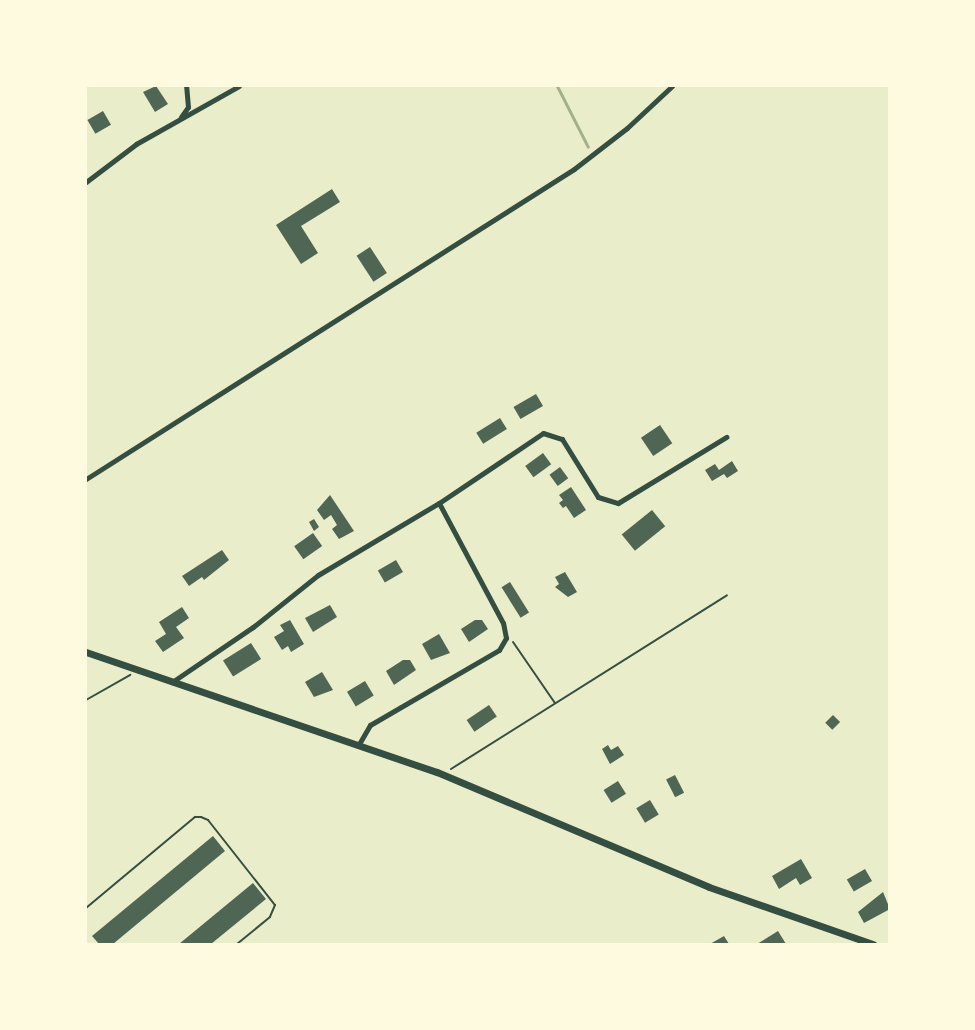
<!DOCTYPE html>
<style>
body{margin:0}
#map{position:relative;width:975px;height:1030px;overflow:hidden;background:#e9edc9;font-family:Barlow,sans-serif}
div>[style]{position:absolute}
.stream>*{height:3px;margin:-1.5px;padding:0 1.5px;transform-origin:1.5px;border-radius:1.5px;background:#a3b18a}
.building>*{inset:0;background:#4f6655;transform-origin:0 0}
.path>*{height:2px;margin:-1px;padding:0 1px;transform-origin:1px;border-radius:1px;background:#344e41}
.service>*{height:2px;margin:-1px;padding:0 1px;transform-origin:1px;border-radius:1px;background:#344e41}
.minor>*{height:5px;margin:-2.5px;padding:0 2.5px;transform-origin:2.5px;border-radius:2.5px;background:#344e41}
.tertiary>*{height:7px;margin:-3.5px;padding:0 3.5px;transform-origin:3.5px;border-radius:3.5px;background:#344e41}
span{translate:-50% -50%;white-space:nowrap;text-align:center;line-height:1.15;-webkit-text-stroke:4.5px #fefae0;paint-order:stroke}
.frame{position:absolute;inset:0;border:87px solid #fefae0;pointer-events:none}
</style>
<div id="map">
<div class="stream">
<i style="left:557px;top:86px;width:68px;rotate:63.1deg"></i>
</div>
<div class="building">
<i style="clip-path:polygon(156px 86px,168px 104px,155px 112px,143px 92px)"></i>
<i style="left:103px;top:111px;width:16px;height:18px;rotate:60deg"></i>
<i style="clip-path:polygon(332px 189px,340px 202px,301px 226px,318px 253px,301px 264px,276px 225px)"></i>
<i style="left:370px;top:247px;width:31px;height:16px;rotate:57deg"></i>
<i style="left:536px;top:394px;width:14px;height:26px;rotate:60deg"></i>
<i style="left:500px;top:418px;width:13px;height:28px;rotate:58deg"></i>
<i style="left:660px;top:425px;width:22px;height:23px;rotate:56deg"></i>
<i style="left:543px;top:453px;width:14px;height:22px;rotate:54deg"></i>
<i style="clip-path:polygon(732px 461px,738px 471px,727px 478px,724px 474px,712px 481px,705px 470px,715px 464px,719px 470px)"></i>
<i style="left:560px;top:467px;width:14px;height:13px;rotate:54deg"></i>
<i style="clip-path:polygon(571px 487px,586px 510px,574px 518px,566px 506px,563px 508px,559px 503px,563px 500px,559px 495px)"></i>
<i style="clip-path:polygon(330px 495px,354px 531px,339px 539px,332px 529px,337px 525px,331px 515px,324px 520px,317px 510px)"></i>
<i style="left:652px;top:510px;width:21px;height:39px;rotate:51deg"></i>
<i style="clip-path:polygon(314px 519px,319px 527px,314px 531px,309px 522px)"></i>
<i style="left:313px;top:533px;width:16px;height:23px;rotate:55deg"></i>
<i style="clip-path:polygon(222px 550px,229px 560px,204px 580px,202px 577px,189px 586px,182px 576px)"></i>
<i style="left:396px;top:560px;width:14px;height:21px;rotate:60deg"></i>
<i style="clip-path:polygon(565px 572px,577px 592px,568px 597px,555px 587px,559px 584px,555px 577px)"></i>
<i style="left:510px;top:582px;width:36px;height:10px;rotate:58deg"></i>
<i style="clip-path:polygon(330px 605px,337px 617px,313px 632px,305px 618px)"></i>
<i style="clip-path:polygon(182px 607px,189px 618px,176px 627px,184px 638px,163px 652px,155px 641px,166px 634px,159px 622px)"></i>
<i style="clip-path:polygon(290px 620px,304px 644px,291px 652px,288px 646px,282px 650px,274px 637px,284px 631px,280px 625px)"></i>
<i style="clip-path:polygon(475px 620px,482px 620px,488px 629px,469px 642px,461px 629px)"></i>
<i style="clip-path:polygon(439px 634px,450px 653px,431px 660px,422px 644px)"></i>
<i style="left:251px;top:643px;width:19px;height:33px;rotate:58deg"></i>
<i style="clip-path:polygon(403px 660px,410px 660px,416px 670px,394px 685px,386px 671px)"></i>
<i style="clip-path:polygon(322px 672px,333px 690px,314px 697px,305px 682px)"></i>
<i style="left:365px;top:681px;width:17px;height:21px;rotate:59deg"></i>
<i style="left:489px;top:705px;width:14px;height:27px;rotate:56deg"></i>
<i style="left:833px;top:715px;width:10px;height:11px;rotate:45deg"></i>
<i style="clip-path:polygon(608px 745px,611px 750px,618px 746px,624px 755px,610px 764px,602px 749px)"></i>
<i style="left:675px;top:775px;width:20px;height:10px;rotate:63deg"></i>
<i style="left:618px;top:781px;width:15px;height:17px;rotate:58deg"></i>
<i style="left:650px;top:800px;width:17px;height:16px;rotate:59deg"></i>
<i style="clip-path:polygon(213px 836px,225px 851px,113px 944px,99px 944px,92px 936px)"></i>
<i style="clip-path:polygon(801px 859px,812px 878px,800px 885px,796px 878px,779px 889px,772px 876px)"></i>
<i style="left:865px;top:869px;width:14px;height:21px;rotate:60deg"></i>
<i style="clip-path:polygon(253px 883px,266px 899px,211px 944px,179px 944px)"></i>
<i style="clip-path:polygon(883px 892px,890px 909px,864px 923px,858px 912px)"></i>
<i style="clip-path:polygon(778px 931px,786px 944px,757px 944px)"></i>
<i style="clip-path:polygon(724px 936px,729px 944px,710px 944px)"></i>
</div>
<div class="path">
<i style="left:513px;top:642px;width:74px;rotate:55.5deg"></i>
<i style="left:86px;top:700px;width:51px;rotate:-29.6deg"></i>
<i style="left:451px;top:769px;width:326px;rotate:-32.2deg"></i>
</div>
<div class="service">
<i style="left:86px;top:908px;width:142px;rotate:-39.9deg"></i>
<i style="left:195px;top:817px;width:6px"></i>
<i style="left:201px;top:817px;width:8px;rotate:23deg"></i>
<i style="left:208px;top:820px;width:108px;rotate:51.8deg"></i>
<i style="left:275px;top:905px;width:13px;rotate:113deg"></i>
<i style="left:270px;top:917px;width:43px;rotate:140.7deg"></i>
</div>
<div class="minor">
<i style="left:181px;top:117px;width:12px;rotate:-55deg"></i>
<i style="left:188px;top:107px;width:21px;rotate:-95deg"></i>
<i style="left:86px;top:182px;width:63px;rotate:-37.2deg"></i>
<i style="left:136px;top:144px;width:118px;rotate:-29.4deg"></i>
<i style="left:86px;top:479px;width:578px;rotate:-32.43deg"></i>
<i style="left:574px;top:169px;width:67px;rotate:-37.7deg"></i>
<i style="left:627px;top:128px;width:62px;rotate:-43deg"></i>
<i style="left:172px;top:682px;width:98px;rotate:-34.2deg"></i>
<i style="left:253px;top:627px;width:83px;rotate:-38.7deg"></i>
<i style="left:318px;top:575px;width:141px;rotate:-30.8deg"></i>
<i style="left:439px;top:503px;width:125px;rotate:-33.9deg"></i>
<i style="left:543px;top:433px;width:20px;rotate:18deg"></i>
<i style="left:562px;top:439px;width:68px;rotate:58.2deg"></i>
<i style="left:598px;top:497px;width:21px;rotate:17deg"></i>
<i style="left:618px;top:503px;width:127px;rotate:-31.4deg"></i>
<i style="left:359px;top:744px;width:22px;rotate:-60deg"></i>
<i style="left:370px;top:725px;width:149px;rotate:-30.2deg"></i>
<i style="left:499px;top:650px;width:14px;rotate:-60deg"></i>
<i style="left:506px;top:638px;width:15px;rotate:-101deg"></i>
<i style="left:503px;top:623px;width:136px;rotate:-118.1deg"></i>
</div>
<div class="tertiary">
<i style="left:86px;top:652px;width:371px;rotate:18.9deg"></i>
<i style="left:437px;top:772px;width:295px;rotate:22.9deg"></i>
<i style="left:709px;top:887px;width:174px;rotate:19.2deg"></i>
</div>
<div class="frame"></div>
</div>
